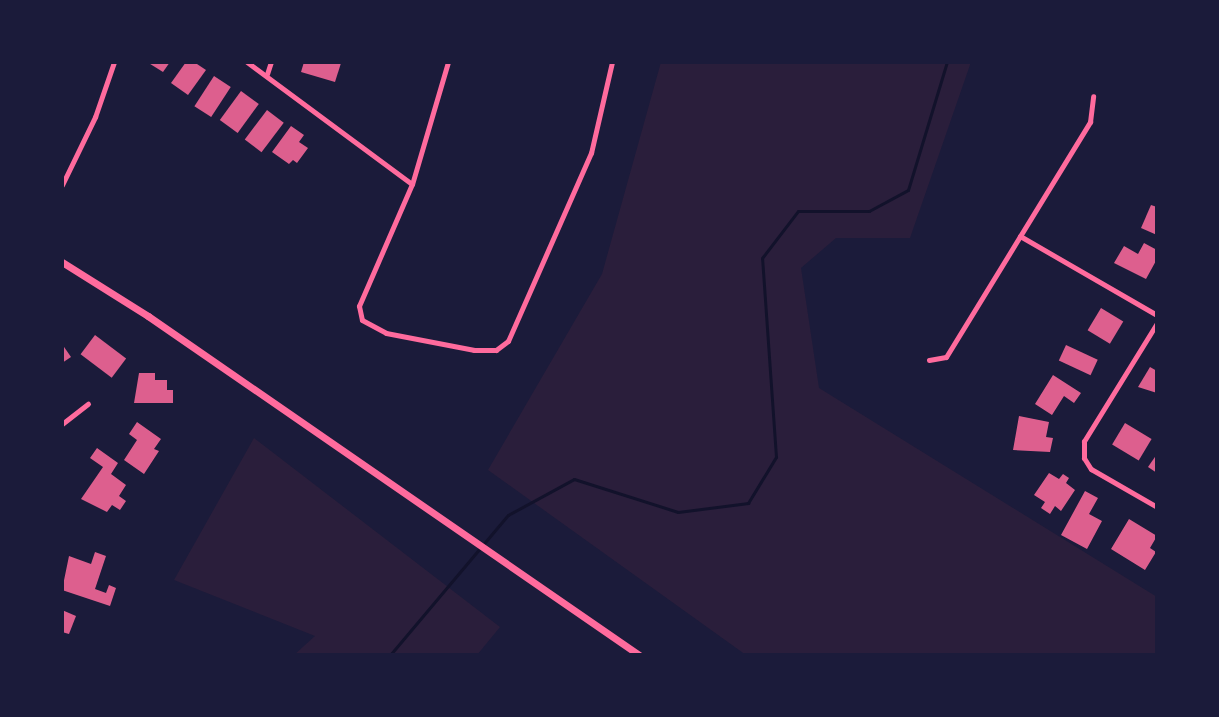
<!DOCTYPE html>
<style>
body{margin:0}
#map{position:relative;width:1219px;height:717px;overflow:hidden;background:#1b1b3a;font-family:Figtree,sans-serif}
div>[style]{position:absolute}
.green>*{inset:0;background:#2a1e3b}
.stream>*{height:3px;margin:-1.5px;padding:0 1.5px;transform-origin:1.5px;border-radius:1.5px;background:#12122b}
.building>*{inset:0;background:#dd5f8e;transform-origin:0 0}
.minor>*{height:5px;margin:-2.5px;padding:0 2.5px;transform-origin:2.5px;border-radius:2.5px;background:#ff6b9d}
.secondary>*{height:7px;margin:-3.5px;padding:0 3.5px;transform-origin:3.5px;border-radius:3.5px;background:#ff6b9d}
span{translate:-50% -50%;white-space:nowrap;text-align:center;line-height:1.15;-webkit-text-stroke:8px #1b1b3a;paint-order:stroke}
.frame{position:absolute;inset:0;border:64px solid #1b1b3a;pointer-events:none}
</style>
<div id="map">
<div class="green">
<i style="clip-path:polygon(661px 62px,971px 62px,910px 238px,836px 238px,801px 268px,819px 388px,1157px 597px,1157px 655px,746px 655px,488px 470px,602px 274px)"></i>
<i style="clip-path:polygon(254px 438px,500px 627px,477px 655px,294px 655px,315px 636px,174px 580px)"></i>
</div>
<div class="stream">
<i style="left:390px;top:655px;width:183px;rotate:-49.9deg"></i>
<i style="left:508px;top:515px;width:75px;rotate:-28.6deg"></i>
<i style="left:574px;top:479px;width:109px;rotate:17.6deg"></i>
<i style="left:678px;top:512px;width:71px;rotate:-7.3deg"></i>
<i style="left:748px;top:503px;width:54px;rotate:-58.7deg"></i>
<i style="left:776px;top:457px;width:199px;rotate:-94deg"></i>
<i style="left:762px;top:258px;width:59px;rotate:-52.5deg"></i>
<i style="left:798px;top:211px;width:71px"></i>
<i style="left:869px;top:211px;width:44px;rotate:-28.3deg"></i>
<i style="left:908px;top:190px;width:134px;rotate:-73.1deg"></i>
</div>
<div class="building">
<i style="clip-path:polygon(147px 62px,170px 62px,163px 72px)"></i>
<i style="clip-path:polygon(186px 62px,194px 62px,206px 70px,188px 95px,171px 83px)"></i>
<i style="clip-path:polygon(304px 62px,341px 63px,335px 82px,301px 72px)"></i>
<i style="left:214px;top:76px;width:20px;height:36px;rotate:33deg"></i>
<i style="left:241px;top:91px;width:22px;height:36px;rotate:36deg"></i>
<i style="left:267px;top:110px;width:21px;height:37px;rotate:37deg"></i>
<i style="clip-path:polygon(291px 126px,304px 135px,299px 142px,308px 148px,297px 163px,293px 160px,289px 164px,272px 152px)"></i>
<i style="clip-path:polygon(1151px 205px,1157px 207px,1157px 235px,1141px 228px)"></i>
<i style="clip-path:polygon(1144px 243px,1157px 250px,1157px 259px,1146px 279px,1114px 263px,1124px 246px,1138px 254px)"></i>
<i style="left:1101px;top:308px;width:26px;height:26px;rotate:31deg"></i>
<i style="left:95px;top:335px;width:39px;height:24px;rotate:37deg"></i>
<i style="clip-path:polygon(62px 344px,71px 357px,62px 363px)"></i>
<i style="left:1066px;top:345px;width:35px;height:17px;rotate:25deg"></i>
<i style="clip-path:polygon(1150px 367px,1157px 371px,1157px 393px,1138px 387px)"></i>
<i style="clip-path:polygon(139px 373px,155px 373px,155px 380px,167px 380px,167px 390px,173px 390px,173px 403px,134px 403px)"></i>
<i style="clip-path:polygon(1053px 375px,1081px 393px,1074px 403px,1064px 396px,1052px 415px,1035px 404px)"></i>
<i style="clip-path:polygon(1019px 416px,1049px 422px,1046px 437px,1053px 438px,1050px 452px,1013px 450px)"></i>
<i style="clip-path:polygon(137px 422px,161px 439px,154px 449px,159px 451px,144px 474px,124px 460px,137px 440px,129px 434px)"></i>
<i style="left:1125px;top:423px;width:31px;height:25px;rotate:31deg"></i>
<i style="clip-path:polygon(97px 448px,118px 463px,111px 474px,126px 485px,119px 496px,126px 501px,120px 510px,112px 505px,107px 512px,81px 499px,103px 467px,90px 458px)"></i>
<i style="clip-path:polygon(1157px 454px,1157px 473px,1148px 467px)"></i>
<i style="clip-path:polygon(1049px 473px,1059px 479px,1063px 474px,1069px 478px,1066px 483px,1075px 490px,1061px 511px,1055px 506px,1050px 514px,1041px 508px,1045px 502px,1034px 495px)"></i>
<i style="clip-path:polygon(1085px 491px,1098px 498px,1089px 514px,1102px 521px,1087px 549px,1061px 535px)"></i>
<i style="clip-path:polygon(1129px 519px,1157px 536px,1150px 548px,1156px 552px,1145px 570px,1111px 549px)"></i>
<i style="clip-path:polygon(95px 552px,106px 556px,95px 589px,106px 593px,109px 585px,116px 588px,110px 606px,62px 590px,69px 556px,91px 564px)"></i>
<i style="clip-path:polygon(62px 610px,76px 616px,69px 634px,62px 632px)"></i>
</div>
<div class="minor">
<i style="left:247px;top:62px;width:205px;rotate:36.5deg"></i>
<i style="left:448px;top:62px;width:127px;rotate:106.4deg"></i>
<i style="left:412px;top:184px;width:133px;rotate:113.5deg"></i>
<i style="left:359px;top:306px;width:14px;rotate:78deg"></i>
<i style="left:362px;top:320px;width:27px;rotate:28deg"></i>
<i style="left:386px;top:333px;width:90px;rotate:10.9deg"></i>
<i style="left:474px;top:350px;width:22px"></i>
<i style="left:496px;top:350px;width:15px;rotate:-37deg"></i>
<i style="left:508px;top:341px;width:206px;rotate:-66.2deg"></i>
<i style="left:591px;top:153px;width:93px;rotate:-77deg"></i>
<i style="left:267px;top:74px;width:13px;rotate:-72deg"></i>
<i style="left:62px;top:185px;width:76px;rotate:-64.1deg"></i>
<i style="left:95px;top:117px;width:58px;rotate:-70.9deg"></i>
<i style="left:1020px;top:236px;width:158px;rotate:30deg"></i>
<i style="left:1157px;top:323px;width:139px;rotate:121.7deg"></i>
<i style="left:1084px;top:441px;width:17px;rotate:90deg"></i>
<i style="left:1084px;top:458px;width:13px;rotate:58deg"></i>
<i style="left:1091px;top:469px;width:76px;rotate:29.9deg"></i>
<i style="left:929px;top:360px;width:17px;rotate:-10deg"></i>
<i style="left:946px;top:357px;width:276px;rotate:-58.5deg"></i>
<i style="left:1090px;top:122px;width:26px;rotate:-83deg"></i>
<i style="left:62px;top:424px;width:33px;rotate:-38deg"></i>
</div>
<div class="secondary">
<i style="left:62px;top:262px;width:102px;rotate:32.1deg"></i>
<i style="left:148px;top:316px;width:597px;rotate:34.62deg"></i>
</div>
<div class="frame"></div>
</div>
